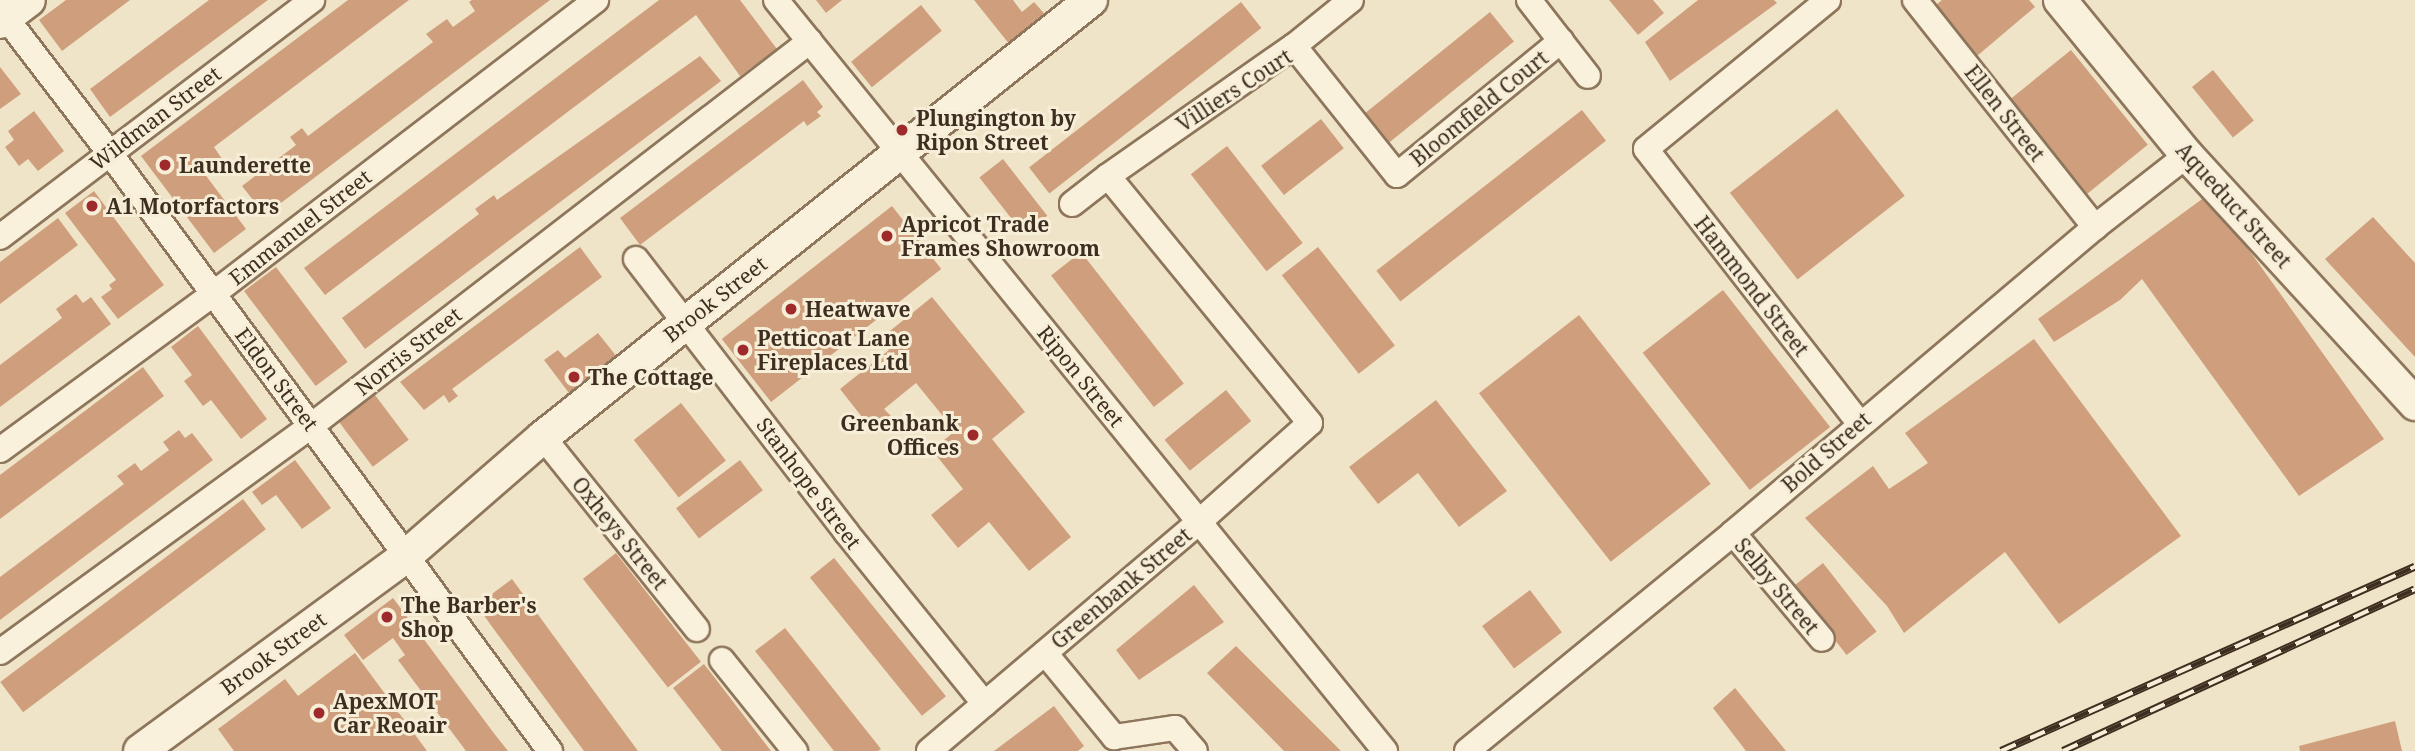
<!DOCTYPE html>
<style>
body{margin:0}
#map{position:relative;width:2415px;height:751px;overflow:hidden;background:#f0e4c8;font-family:"Noto Serif",serif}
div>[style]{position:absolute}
.building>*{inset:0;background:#cf9f7d;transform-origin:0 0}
.roads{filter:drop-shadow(2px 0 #8d765c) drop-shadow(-2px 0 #8d765c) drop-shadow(0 2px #8d765c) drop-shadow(0 -2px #8d765c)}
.minor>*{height:24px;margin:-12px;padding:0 12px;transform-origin:12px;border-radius:12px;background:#faf1dc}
.tertiary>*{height:32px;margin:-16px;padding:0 16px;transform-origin:16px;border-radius:16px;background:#faf1dc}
.rail>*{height:8px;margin-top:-4px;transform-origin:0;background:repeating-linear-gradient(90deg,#f7eed8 0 16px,#3d2e20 0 32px);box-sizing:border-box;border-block:2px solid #3d2e20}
.dots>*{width:19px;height:19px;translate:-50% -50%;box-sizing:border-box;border:4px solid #f7eed8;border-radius:50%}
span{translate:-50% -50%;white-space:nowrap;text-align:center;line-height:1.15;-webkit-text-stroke:6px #f7eed8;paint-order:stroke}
.street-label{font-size:21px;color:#3d2e20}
.poi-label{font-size:21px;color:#3d2e20;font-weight:700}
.left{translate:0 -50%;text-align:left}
.right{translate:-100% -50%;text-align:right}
</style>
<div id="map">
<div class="building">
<i style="clip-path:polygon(66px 0,130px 0,62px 51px,39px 20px)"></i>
<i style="clip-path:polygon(209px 0,268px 0,110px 117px,90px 89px)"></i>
<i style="clip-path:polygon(348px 0,409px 0,214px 147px,222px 159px,204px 173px,246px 229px,214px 253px,141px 156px)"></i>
<i style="clip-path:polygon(472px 0,550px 0,265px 215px,242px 186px,296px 145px,290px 137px,302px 128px,308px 136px,433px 42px,426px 34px,447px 19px,453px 27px,475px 11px,469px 2px)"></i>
<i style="clip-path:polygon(659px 0,740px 0,777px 49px,740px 76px,696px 15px,325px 295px,304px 268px)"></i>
<i style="clip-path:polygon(816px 0,842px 0,826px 13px)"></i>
<i style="clip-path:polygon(974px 0,1013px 0,1022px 12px,1034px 2px,1050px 20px,1014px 50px)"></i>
<i style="clip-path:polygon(1609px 0,1653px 0,1664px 13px,1638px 35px)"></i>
<i style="clip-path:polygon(1698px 0,1774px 0,1777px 3px,1670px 81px,1645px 42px)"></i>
<i style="clip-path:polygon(1942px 0,2029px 0,2035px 7px,1977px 56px,1936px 5px)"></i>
<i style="left:1241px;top:2px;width:33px;height:269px;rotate:52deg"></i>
<i style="left:921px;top:5px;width:33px;height:90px;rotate:51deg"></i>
<i style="left:1490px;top:12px;width:38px;height:164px;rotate:51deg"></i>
<i style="left:2071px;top:50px;width:122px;height:79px;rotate:51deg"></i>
<i style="clip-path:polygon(700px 56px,721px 81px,365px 349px,342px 318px,479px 214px,475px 209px,494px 195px,497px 200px)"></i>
<i style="clip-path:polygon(0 67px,21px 94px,0 109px)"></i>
<i style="left:2213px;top:70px;width:65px;height:27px;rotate:51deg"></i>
<i style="clip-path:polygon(803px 80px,823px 107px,817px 112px,821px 116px,807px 126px,804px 121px,640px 245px,620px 218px)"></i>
<i style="left:1837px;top:109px;width:110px;height:136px;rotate:52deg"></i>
<i style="left:1582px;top:110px;width:39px;height:261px;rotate:52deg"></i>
<i style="clip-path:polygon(34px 111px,64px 151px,38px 171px,28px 159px,19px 166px,5px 147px,14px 140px,8px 131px)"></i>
<i style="left:1321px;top:119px;width:37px;height:76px;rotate:52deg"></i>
<i style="left:1227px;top:146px;width:123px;height:46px;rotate:52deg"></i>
<i style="left:1003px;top:159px;width:72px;height:30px;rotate:52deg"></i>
<i style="clip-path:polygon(94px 191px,164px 285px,118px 319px,101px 297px,112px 289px,109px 285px,116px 280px,65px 213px)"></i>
<i style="clip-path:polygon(2209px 194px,2384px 439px,2299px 496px,2142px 279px,2120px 300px,2054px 342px,2038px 319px)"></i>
<i style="left:892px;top:206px;width:80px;height:216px;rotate:52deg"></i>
<i style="clip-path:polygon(2373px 217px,2415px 263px,2415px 357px,2325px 259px)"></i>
<i style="clip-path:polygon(58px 218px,78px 245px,0 304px,0 262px)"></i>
<i style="clip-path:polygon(580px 247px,602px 277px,452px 389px,458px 396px,449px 403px,444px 395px,424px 410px,400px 382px)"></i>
<i style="left:1318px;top:247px;width:125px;height:46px;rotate:52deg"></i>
<i style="left:1081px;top:252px;width:167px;height:38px;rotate:52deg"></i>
<i style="left:276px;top:267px;width:119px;height:40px;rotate:53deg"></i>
<i style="left:1723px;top:290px;width:174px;height:102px;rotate:52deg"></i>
<i style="clip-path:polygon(76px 294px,83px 303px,91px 297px,111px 324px,0 407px,0 365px,62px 318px,56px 309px)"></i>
<i style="clip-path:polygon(932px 297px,1025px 412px,992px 439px,1071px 537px,1029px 571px,989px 522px,958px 548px,931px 515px,963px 489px,932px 450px,955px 431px,916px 383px,884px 409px,891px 416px,873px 431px,840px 389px,889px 350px,880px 339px)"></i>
<i style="left:1579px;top:315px;width:214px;height:127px;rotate:52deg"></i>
<i style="clip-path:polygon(198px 326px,267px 419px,241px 439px,211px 400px,203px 406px,184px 381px,192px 375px,171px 347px)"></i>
<i style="clip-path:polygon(598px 333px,617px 357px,569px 393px,544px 360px,558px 350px,565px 358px)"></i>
<i style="clip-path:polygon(2034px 339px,2181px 536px,2059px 624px,2005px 552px,1904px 633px,1887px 606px,1805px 518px,1873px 466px,1889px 489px,1928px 463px,1905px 433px)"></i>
<i style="clip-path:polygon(143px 367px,164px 396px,0 519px,0 475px)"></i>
<i style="left:1226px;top:390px;width:40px;height:79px;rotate:51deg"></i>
<i style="left:375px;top:395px;width:56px;height:45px;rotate:53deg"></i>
<i style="clip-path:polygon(1436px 400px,1507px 491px,1459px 527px,1418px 473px,1378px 504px,1349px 467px)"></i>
<i style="left:681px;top:403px;width:73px;height:60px;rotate:52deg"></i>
<i style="clip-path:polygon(179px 430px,185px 438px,192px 433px,213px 460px,0 620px,0 577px,124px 484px,117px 476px,135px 463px,141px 471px,169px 450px,163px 442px)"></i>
<i style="clip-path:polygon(295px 460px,331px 508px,302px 529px,276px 495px,262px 505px,252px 492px)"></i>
<i style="left:740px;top:460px;width:38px;height:80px;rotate:53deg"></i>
<i style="left:243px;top:499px;width:38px;height:304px;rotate:53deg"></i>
<i style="left:616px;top:553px;width:138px;height:42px;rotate:52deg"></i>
<i style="left:834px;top:558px;width:178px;height:31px;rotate:51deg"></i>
<i style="left:1823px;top:563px;width:87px;height:38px;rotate:52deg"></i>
<i style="clip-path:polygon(512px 579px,580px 672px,638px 751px,584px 751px,490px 624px,477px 605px)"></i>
<i style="clip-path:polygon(1194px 585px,1224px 622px,1139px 680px,1116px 650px)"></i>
<i style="left:1530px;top:590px;width:53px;height:60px;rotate:53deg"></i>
<i style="clip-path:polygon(393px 598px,493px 732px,508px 751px,466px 751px,398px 660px,405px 655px,393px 638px,363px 660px,344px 635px)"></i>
<i style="clip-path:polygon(785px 628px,881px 749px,878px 751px,834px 751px,755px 651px)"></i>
<i style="clip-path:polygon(1236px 646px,1341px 751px,1284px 751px,1207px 673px)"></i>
<i style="clip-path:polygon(355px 653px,427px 751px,234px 751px,218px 729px,285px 679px,298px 696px)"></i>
<i style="clip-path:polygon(704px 664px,718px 682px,771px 751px,722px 751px,673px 688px)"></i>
<i style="clip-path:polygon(1735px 688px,1786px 751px,1746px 751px,1713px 708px)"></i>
<i style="clip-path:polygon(1054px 706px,1084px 746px,1078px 751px,994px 751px)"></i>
<i style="clip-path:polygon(2395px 721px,2402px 751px,2300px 751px,2299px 746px)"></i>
</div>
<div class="roads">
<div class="minor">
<i style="left:776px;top:0;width:967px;rotate:50.96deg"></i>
<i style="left:1529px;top:0;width:96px;rotate:52.2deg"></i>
<i style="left:1828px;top:0;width:235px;rotate:140.7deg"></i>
<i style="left:1646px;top:149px;width:347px;rotate:52.1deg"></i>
<i style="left:1915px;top:0;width:290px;rotate:51.6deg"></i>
<i style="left:0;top:10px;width:179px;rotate:52.5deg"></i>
<i style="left:109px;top:152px;width:744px;rotate:53.64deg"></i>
<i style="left:1294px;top:46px;width:73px;rotate:-38.9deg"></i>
<i style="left:1072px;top:204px;width:46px;rotate:-37.9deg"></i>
<i style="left:1108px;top:176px;width:227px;rotate:-35deg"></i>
<i style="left:1294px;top:46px;width:165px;rotate:51.4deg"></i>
<i style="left:1397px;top:175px;width:212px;rotate:-39.3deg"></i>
<i style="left:0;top:237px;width:392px;rotate:-37.2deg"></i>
<i style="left:636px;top:259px;width:344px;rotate:52.4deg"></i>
<i style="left:846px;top:532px;width:221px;rotate:51.1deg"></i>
<i style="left:543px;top:437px;width:246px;rotate:51.3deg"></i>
<i style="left:0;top:450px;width:264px;rotate:-36.2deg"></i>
<i style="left:213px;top:294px;width:483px;rotate:-37.5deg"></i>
<i style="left:1733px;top:533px;width:138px;rotate:50deg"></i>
<i style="left:0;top:652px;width:384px;rotate:-36deg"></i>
<i style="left:311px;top:426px;width:630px;rotate:-37.65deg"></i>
<i style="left:1045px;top:653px;width:109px;rotate:50.6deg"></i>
<i style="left:1114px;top:737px;width:62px;rotate:-8.4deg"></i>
<i style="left:1175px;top:728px;width:30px;rotate:49deg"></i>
<i style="left:722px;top:660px;width:117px;rotate:51.3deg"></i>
<i style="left:929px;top:751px;width:355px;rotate:-40.3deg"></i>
<i style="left:1200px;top:521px;width:147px;rotate:-41.7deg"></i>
<i style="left:1310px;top:423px;width:319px;rotate:-129.3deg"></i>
<i style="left:1467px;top:751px;width:344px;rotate:-39.3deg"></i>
<i style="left:1733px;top:533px;width:474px;rotate:-40.2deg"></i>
<i style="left:2095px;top:227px;width:117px;rotate:-38deg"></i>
</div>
<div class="tertiary">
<i style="left:2060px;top:0;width:200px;rotate:50.7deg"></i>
<i style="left:2187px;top:155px;width:338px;rotate:47.5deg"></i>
<i style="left:0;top:22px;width:36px;rotate:-37deg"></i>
<i style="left:140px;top:751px;width:330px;rotate:-36.2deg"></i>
<i style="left:406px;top:556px;width:181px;rotate:-41deg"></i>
<i style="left:543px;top:437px;width:701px;rotate:-38.57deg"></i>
</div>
</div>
<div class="rail">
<i style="left:2001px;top:751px;width:453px;rotate:-24deg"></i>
<i style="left:2063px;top:751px;width:387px;rotate:-24.7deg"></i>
</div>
<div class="dots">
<i style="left:902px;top:130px;background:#9e2a2b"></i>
<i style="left:165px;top:165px;background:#9e2a2b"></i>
<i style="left:92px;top:206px;background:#9e2a2b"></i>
<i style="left:887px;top:236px;background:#9e2a2b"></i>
<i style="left:791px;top:309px;background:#9e2a2b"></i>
<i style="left:743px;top:350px;background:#9e2a2b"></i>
<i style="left:574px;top:377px;background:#9e2a2b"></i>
<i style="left:973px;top:435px;background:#9e2a2b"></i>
<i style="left:387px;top:617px;background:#9e2a2b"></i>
<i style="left:319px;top:713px;background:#9e2a2b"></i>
</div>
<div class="street-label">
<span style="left:1234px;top:90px;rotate:-33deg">Villiers Court</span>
<span style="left:1479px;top:108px;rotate:-39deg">Bloomfield Court</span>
<span style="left:2005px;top:113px;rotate:52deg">Ellen Street</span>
<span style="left:155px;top:118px;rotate:-37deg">Wildman Street</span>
<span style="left:2234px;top:205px;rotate:48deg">Aqueduct Street</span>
<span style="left:300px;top:227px;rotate:-38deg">Emmanuel Street</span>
<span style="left:1752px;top:286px;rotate:52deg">Hammond Street</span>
<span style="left:715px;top:299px;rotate:-38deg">Brook Street</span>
<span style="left:408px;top:351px;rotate:-38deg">Norris Street</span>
<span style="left:1081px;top:376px;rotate:51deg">Ripon Street</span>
<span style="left:277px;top:379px;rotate:53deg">Eldon Street</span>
<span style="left:1826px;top:452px;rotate:-41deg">Bold Street</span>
<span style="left:809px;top:483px;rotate:53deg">Stanhope Street</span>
<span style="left:620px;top:533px;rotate:51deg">Oxheys Street</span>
<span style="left:1777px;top:586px;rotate:50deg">Selby Street</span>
<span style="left:1121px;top:588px;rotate:-40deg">Greenbank Street</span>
<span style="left:273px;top:653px;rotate:-36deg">Brook Street</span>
</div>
<div class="poi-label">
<span class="left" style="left:916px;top:130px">Plungington by<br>Ripon Street</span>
<span class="left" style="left:179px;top:165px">Launderette</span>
<span class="left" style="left:106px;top:206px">A1 Motorfactors</span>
<span class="left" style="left:901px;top:236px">Apricot Trade<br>Frames Showroom</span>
<span class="left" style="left:805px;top:309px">Heatwave</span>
<span class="left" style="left:757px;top:350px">Petticoat Lane<br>Fireplaces Ltd</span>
<span class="left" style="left:588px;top:377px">The Cottage</span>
<span class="right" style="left:959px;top:435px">Greenbank<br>Offices</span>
<span class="left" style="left:401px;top:617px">The Barber's<br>Shop</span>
<span class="left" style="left:333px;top:713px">ApexMOT<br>Car Reoair</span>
</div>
</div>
